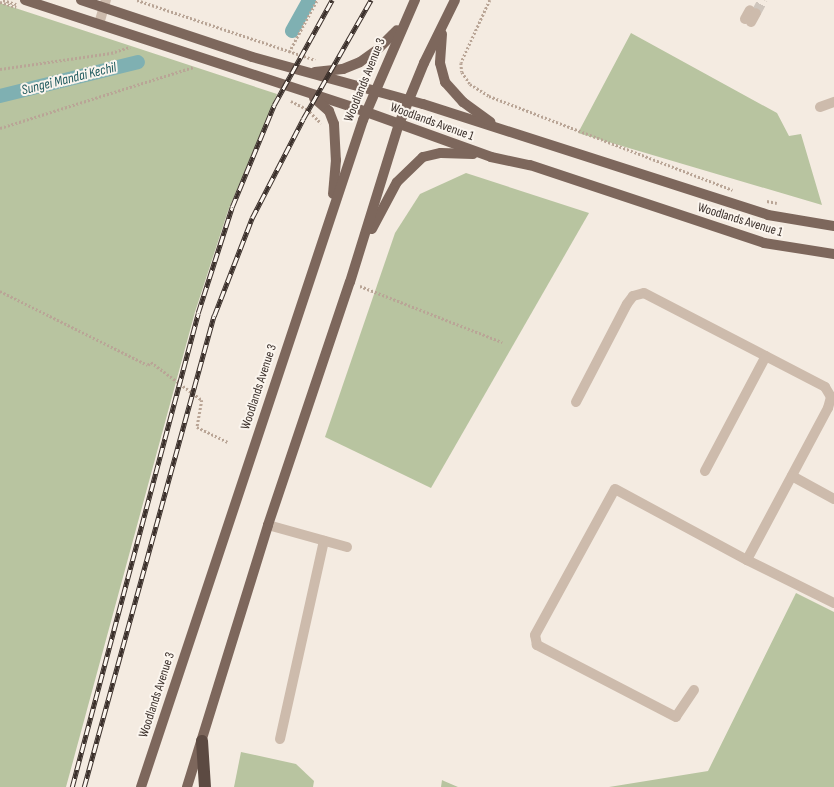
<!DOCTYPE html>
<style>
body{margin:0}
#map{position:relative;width:834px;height:787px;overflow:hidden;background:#f4ebe1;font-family:"Sofia Sans Condensed",sans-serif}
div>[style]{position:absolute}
.green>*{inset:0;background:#b8c4a0}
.canal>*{height:14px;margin:-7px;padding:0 7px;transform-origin:7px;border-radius:7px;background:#7fb0b2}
.minor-tunnel>*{height:10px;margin-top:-5px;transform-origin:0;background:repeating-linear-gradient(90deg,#cfc6bd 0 10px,transparent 0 15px)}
.path>*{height:2.5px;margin-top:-1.25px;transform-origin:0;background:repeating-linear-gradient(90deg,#b9a596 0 2px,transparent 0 4px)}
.minor>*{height:10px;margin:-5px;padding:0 5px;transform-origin:5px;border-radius:5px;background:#cdbbac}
.major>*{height:10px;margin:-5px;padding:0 5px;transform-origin:5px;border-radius:5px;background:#7d675c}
.highway>*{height:12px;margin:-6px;padding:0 6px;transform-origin:6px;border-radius:6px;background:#5c4a42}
.rail>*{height:4.5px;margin-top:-2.25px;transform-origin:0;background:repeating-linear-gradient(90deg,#fbf5ee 0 9px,#3b302b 0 18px);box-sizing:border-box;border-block:1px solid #3b302b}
span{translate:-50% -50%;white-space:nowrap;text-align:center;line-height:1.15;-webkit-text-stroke:4px #fbf5ee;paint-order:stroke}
.street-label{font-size:13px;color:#3b302b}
.water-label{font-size:14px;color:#1f5a5e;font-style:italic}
</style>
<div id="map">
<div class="green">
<i style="clip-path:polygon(0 3px,277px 94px,228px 211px,195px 312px,66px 787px,0 787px)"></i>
<i style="clip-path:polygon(631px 33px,777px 113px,789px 136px,801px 134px,822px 205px,578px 133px)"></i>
<i style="clip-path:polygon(466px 173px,589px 213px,431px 488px,325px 437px,395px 233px,420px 194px)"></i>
<i style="clip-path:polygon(796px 593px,834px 612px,834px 787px,609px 787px,708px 771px)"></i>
<i style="clip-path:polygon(241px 752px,296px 764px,314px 781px,313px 787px,234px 787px)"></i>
<i style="clip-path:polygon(442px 780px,444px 781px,458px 787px,441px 787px)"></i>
</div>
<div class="canal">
<i style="left:292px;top:31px;width:35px;rotate:-61deg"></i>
<i style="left:0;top:96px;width:142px;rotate:-13.8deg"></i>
</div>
<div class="minor-tunnel">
<i style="left:756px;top:13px;width:15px;rotate:-62deg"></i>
</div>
<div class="path">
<i style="left:3px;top:0;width:14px;rotate:17deg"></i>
<i style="left:137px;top:0;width:188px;rotate:18.6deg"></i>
<i style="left:490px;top:0;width:69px;rotate:114.7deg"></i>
<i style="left:461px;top:63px;width:9px;rotate:84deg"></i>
<i style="left:462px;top:72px;width:14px;rotate:56deg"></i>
<i style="left:470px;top:84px;width:22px;rotate:32deg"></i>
<i style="left:489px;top:96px;width:261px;rotate:21.1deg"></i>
<i style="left:0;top:2px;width:17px;rotate:17deg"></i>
<i style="left:289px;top:52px;width:59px;rotate:-61.7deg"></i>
<i style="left:0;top:69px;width:112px;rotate:-8.2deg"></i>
<i style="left:111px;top:53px;width:20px;rotate:-18deg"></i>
<i style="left:291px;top:101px;width:18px;rotate:27deg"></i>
<i style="left:307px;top:109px;width:20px;rotate:45deg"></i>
<i style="left:0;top:128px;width:202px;rotate:-17.5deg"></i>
<i style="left:767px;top:201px;width:10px;rotate:11deg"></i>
<i style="left:360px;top:286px;width:153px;rotate:21.5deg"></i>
<i style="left:0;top:291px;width:165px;rotate:26.6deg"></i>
<i style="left:148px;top:365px;width:4px;rotate:-45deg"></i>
<i style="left:151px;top:362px;width:64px;rotate:36.7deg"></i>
<i style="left:202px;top:400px;width:27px;rotate:100deg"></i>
<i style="left:197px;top:427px;width:34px;rotate:26deg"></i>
</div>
<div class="minor">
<i style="left:745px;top:19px;width:10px;rotate:-61deg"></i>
<i style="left:751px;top:22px;width:10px;rotate:-61deg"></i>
<i style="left:99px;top:24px;width:25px;rotate:-74deg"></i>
<i style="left:820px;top:107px;width:15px;rotate:-20deg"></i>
<i style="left:576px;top:402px;width:110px;rotate:-62.5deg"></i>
<i style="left:627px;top:304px;width:10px;rotate:-53deg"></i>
<i style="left:633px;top:296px;width:11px;rotate:-15deg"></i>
<i style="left:644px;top:293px;width:204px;rotate:27.4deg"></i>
<i style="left:825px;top:387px;width:12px;rotate:59deg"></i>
<i style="left:831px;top:397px;width:11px;rotate:105deg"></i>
<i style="left:828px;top:408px;width:172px;rotate:118.1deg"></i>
<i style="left:705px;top:471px;width:130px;rotate:-62.1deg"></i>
<i style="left:792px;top:476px;width:48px;rotate:28.7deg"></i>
<i style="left:268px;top:525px;width:82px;rotate:15.6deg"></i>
<i style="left:694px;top:690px;width:32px;rotate:124deg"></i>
<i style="left:676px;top:717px;width:157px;rotate:-152.6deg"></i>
<i style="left:537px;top:645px;width:10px;rotate:-101deg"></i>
<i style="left:535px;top:635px;width:166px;rotate:-61.3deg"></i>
<i style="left:615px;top:489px;width:150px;rotate:28.3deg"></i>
<i style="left:747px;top:560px;width:97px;rotate:26.3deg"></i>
<i style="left:280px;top:739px;width:203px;rotate:-77.5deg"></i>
</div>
<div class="major">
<i style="left:25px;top:0;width:350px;rotate:18.1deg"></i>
<i style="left:358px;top:109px;width:141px;rotate:19.8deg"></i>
<i style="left:491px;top:157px;width:40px;rotate:12deg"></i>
<i style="left:530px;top:165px;width:247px;rotate:18.4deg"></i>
<i style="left:764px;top:243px;width:71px;rotate:8.9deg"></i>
<i style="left:81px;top:0;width:180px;rotate:18.4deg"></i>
<i style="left:252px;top:57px;width:177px;rotate:15.4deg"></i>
<i style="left:423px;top:104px;width:362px;rotate:17.8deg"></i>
<i style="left:768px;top:215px;width:67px;rotate:9.5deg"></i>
<i style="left:442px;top:34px;width:29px;rotate:94deg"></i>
<i style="left:440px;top:63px;width:20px;rotate:75deg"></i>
<i style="left:445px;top:82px;width:27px;rotate:48deg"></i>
<i style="left:463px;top:102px;width:34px;rotate:36deg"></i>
<i style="left:315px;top:72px;width:28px;rotate:-6deg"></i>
<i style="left:343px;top:69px;width:18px;rotate:-22deg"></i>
<i style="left:360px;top:62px;width:21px;rotate:-35deg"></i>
<i style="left:377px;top:50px;width:28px;rotate:-45deg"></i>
<i style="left:314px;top:98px;width:20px;rotate:41deg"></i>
<i style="left:329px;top:111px;width:14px;rotate:69deg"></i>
<i style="left:334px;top:124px;width:36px;rotate:87deg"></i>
<i style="left:336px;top:160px;width:34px;rotate:95deg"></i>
<i style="left:372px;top:229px;width:53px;rotate:-62deg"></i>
<i style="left:397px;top:182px;width:36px;rotate:-44deg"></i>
<i style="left:423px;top:157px;width:18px;rotate:-13deg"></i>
<i style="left:441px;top:153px;width:32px;rotate:2deg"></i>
<i style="left:141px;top:787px;width:703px;rotate:-71.59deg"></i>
<i style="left:363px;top:120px;width:131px;rotate:-66.6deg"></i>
<i style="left:187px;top:787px;width:274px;rotate:-72.8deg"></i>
<i style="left:268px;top:525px;width:256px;rotate:-71.4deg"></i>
<i style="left:350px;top:282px;width:165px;rotate:-72.8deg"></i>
<i style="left:399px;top:124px;width:66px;rotate:-67.7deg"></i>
<i style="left:424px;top:63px;width:70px;rotate:-63.8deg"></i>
</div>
<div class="highway">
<i style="left:202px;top:741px;width:46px;rotate:86.3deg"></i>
</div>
<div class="rail">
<i style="left:72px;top:787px;width:490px;rotate:-75.1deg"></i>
<i style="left:198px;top:313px;width:111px;rotate:-72.2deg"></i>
<i style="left:232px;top:207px;width:110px;rotate:-67.6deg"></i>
<i style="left:274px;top:105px;width:120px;rotate:-61.1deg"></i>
<i style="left:84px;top:787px;width:489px;rotate:-74.6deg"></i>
<i style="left:214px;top:316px;width:105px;rotate:-68.8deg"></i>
<i style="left:252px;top:218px;width:111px;rotate:-62.7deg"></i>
<i style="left:303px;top:119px;width:137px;rotate:-60.3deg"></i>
</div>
<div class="street-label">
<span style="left:365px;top:80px;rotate:-68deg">Woodlands Avenue 3</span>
<span style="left:432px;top:122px;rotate:20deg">Woodlands Avenue 1</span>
<span style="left:740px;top:220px;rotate:17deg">Woodlands Avenue 1</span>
<span style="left:259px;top:387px;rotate:-72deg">Woodlands Avenue 3</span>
<span style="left:157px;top:695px;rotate:-72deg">Woodlands Avenue 3</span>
</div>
<div class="water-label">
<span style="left:69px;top:79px;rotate:-14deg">Sungei Mandai Kechil</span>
</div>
</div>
